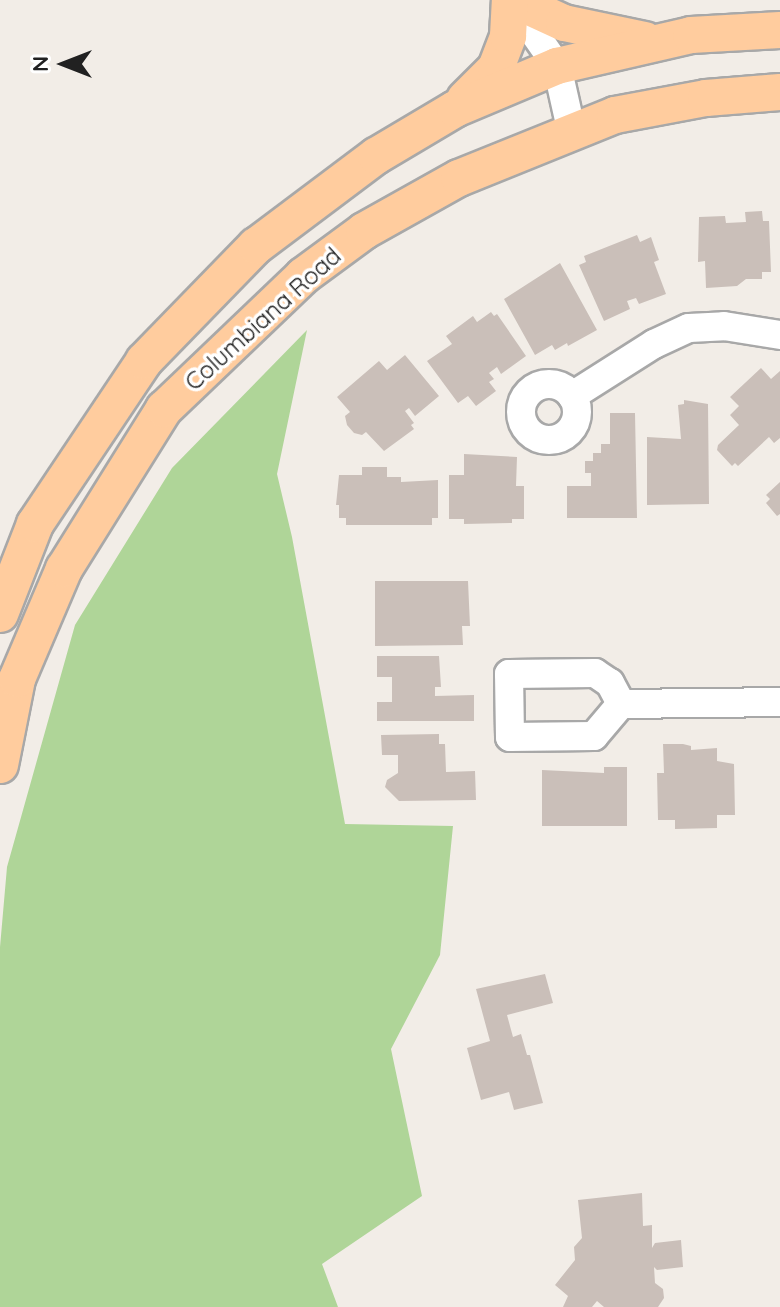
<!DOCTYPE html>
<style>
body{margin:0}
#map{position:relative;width:780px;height:1307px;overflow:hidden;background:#f2ede7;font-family:Quicksand,sans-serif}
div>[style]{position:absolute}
.forest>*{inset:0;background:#afd598}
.building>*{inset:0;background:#cabfb9}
.roads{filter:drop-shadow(2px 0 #a8a8a8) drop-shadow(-2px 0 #a8a8a8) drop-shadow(0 2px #a8a8a8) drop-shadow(0 -2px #a8a8a8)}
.minor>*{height:28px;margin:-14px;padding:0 14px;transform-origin:14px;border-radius:14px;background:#fff}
.minor>.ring{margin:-14px;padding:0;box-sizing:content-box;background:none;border:28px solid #fff;border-radius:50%}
.major>*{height:36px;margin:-18px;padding:0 18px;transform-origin:18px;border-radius:18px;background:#ffcc9e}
span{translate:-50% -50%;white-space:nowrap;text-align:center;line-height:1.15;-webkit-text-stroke:7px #fff;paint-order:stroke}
.street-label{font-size:24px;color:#212121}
.north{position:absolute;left:24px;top:24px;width:80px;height:80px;-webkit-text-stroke:6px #fff;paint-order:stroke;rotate:270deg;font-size:22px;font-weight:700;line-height:32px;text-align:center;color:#212121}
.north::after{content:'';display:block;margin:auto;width:28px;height:36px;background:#212121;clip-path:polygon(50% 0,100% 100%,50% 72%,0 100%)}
</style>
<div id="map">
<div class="forest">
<i style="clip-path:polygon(307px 330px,277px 474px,292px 537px,345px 824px,453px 826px,440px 955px,391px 1049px,422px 1196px,322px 1264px,338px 1307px,0 1307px,0 947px,7px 867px,75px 625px,172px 468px)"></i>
</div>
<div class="building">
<i style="clip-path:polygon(762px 211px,763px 221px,769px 221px,771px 272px,762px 272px,762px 279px,746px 279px,737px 286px,706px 288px,705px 261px,698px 262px,699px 217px,725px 216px,726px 223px,746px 222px,745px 212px)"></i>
<i style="clip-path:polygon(637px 235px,640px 242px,651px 237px,659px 260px,654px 262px,666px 294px,639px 304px,636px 298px,627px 301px,630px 309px,604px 321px,579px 265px,586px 262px,584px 256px)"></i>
<i style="clip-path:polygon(560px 263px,597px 330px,568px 346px,567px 343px,555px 350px,552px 345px,535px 355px,504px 299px)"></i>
<i style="clip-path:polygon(491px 312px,494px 316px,497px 314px,526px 356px,501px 374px,497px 367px,489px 373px,494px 379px,489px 382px,496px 391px,476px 406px,468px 396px,458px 403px,427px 361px,452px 344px,446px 336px,473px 316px,477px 322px)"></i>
<i style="clip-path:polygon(405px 355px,439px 396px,415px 416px,409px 408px,405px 411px,414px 423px,411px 425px,414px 429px,384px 451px,366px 432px,362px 435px,354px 433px,347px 425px,345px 416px,350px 412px,337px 397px,379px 361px,387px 370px)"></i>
<i style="clip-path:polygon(761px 368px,771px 379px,780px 371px,780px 438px,774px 443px,769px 437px,738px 466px,735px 463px,732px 466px,717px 450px,718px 445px,739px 425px,730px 415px,739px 406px,730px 397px)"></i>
<i style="clip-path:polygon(684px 400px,708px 404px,709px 504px,647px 505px,647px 437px,681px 439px,678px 405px,684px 404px)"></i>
<i style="clip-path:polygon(610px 413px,635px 413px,637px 518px,567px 518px,567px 486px,591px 486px,591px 473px,585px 473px,585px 461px,593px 461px,593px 453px,601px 453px,601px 444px,610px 444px)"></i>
<i style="clip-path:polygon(464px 454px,517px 457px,516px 486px,524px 486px,524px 519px,512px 519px,512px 523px,464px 524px,464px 519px,449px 519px,449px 475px,464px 475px)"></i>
<i style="clip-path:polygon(362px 467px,387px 467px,387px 477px,401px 477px,401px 482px,438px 480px,438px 518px,432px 518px,432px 525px,346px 525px,346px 518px,339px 518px,339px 505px,336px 505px,339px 475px,362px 475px)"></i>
<i style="clip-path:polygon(780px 482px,780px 514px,777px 516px,766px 503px,770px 499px,766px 495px)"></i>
<i style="clip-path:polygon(375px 581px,468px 581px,470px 626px,462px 626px,463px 645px,375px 646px)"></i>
<i style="clip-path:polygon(377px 656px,439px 656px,441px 687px,435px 687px,435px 696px,474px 695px,474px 721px,377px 721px,377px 702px,392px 702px,392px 677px,377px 677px)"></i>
<i style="clip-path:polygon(439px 734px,439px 744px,445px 744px,446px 772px,475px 771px,476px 800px,399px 801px,385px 787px,387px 780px,398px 773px,398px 755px,382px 755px,381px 735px)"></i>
<i style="clip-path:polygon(663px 744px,683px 744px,691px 746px,691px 750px,717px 748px,717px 761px,734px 764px,735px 815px,717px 815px,717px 828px,675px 829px,675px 820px,658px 820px,657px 773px,664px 773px)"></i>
<i style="clip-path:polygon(604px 767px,627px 767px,627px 826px,542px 826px,542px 770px,604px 773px)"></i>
<i style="clip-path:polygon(545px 974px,553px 1003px,507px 1015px,513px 1037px,521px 1034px,527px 1055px,530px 1055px,543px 1103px,514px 1110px,509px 1092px,481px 1100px,467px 1048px,490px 1041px,476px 989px)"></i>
<i style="clip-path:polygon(642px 1193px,643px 1226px,652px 1225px,652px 1248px,655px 1243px,681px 1240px,683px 1267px,657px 1270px,654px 1267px,655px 1283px,663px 1289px,664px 1298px,658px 1307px,604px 1307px,597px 1301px,592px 1307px,563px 1307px,568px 1296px,555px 1285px,575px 1260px,574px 1247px,582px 1238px,578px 1200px)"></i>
</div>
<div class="roads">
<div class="minor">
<i style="left:511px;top:0;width:80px;rotate:55.1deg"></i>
<i style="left:557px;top:66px;width:69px;rotate:77.4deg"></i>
<i class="ring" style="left:521px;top:384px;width:28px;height:28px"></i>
<i style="left:572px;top:396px;width:97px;rotate:-32.4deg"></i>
<i style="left:654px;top:344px;width:38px;rotate:-25deg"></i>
<i style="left:689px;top:328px;width:35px;rotate:-3deg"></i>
<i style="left:724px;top:326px;width:57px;rotate:9.1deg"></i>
<i style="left:595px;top:673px;width:18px;rotate:34deg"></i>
<i style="left:610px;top:683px;width:24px;rotate:62deg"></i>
<i style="left:621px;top:704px;width:42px;rotate:130.2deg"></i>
<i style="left:594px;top:736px;width:84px;rotate:179.3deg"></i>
<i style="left:510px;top:737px;width:63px;rotate:-90.9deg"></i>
<i style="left:509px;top:674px;width:86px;rotate:-0.7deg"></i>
<i style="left:621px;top:704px;width:159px;rotate:-0.7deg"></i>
</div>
<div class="major">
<i style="left:514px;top:0;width:55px;rotate:24.7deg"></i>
<i style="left:564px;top:23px;width:83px;rotate:11.9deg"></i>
<i style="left:465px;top:99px;width:44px;rotate:-45deg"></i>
<i style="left:496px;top:68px;width:34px;rotate:-69deg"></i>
<i style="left:508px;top:36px;width:36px;rotate:-87deg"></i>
<i style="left:0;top:614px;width:97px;rotate:-68.7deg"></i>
<i style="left:35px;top:524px;width:196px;rotate:-56.2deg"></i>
<i style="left:144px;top:361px;width:161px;rotate:-45.8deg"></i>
<i style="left:256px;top:246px;width:150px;rotate:-36.9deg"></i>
<i style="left:376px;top:156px;width:92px;rotate:-30.7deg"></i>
<i style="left:455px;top:109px;width:111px;rotate:-22.9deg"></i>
<i style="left:557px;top:66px;width:138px;rotate:-13deg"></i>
<i style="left:691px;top:35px;width:89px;rotate:-3.2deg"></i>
<i style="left:0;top:765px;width:88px;rotate:-78.8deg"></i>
<i style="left:17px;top:679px;width:120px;rotate:-66.9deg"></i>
<i style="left:64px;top:569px;width:189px;rotate:-58deg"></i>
<i style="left:164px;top:409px;width:192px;rotate:-43.7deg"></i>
<i style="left:303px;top:276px;width:76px;rotate:-36.4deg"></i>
<i style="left:364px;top:231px;width:109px;rotate:-29.2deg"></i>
<i style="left:459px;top:178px;width:168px;rotate:-22deg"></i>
<i style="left:615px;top:115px;width:93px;rotate:-10.6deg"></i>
<i style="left:706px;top:98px;width:74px;rotate:-4.6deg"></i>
</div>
</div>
<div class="street-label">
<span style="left:263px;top:319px;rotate:-42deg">Columbiana Road</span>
</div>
<div class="north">N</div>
</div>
